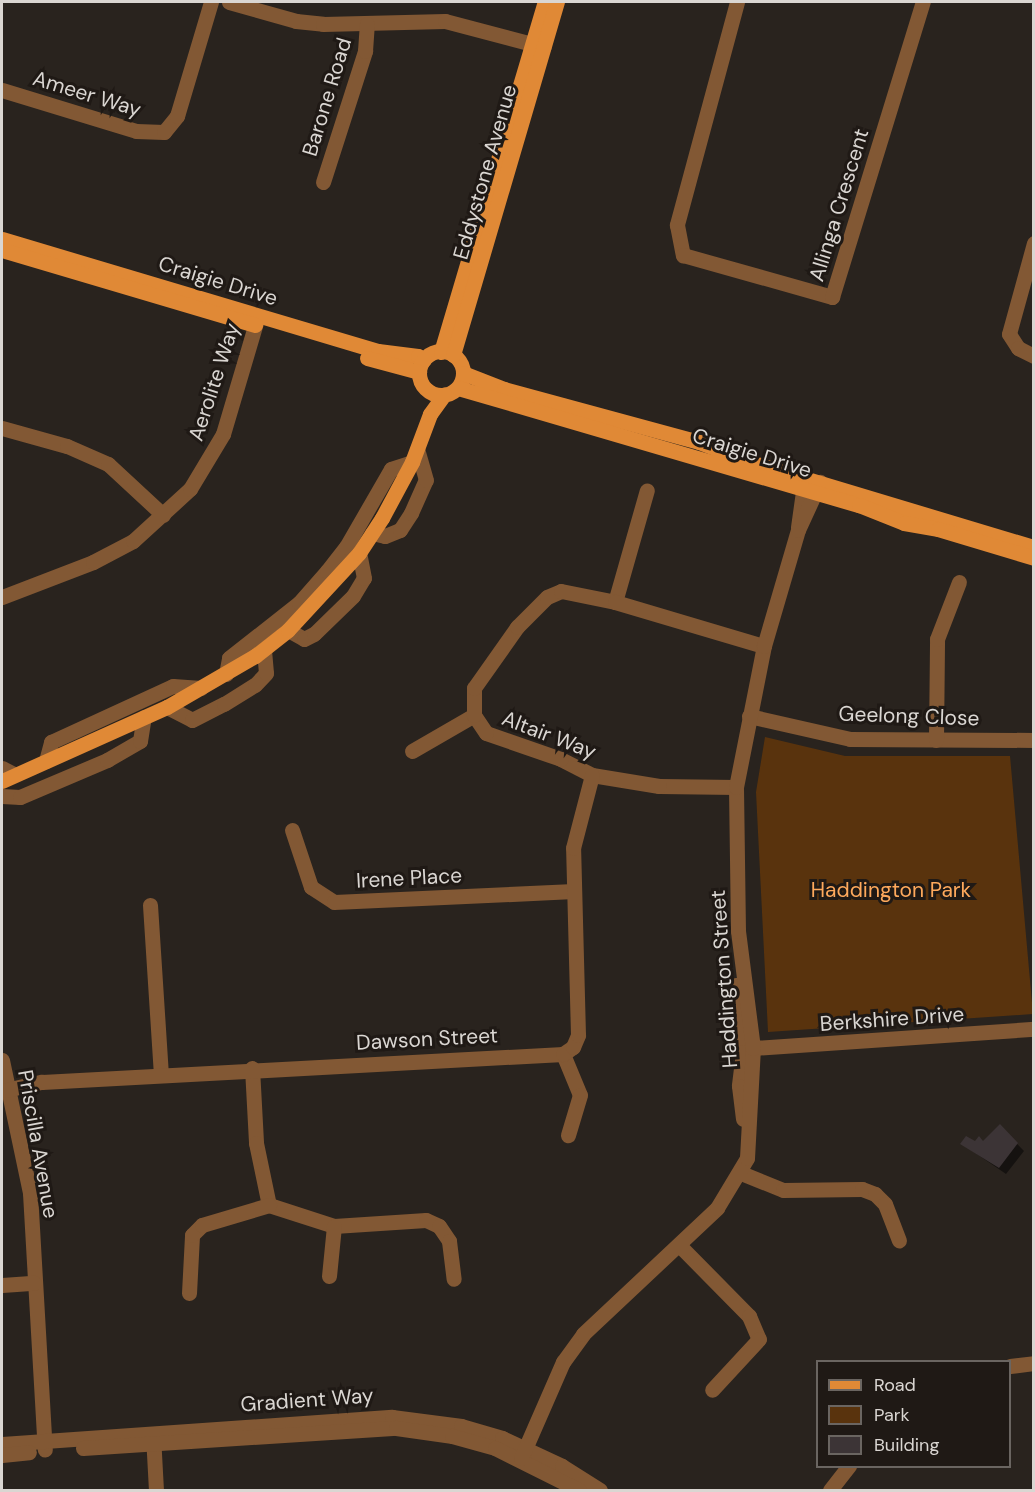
<!DOCTYPE html>
<style>
body{margin:0}
#map{position:relative;width:1035px;height:1492px;overflow:hidden;background:#29231e;font-family:"DM Sans",sans-serif}
div>[style]{position:absolute}
.green>*{inset:0;background:#59330d}
.shadow>*{inset:0;background:#0007}
.building>*{inset:0;background:#3c3436}
.minor>*{height:15px;margin:-7.5px;padding:0 7.5px;transform-origin:7.5px;border-radius:7.5px;background:#825834}
.major>*{height:15px;margin:-7.5px;padding:0 7.5px;transform-origin:7.5px;border-radius:7.5px;background:#e08936}
.major>.ring{margin:-7.5px;padding:0;box-sizing:content-box;background:none;border:15px solid #e08936;border-radius:50%}
span{translate:-50% -50%;white-space:nowrap;text-align:center;line-height:1.15;-webkit-text-stroke:6px #1f1915;paint-order:stroke}
.street-label{font-size:21px;color:#dad6d2}
.park-label{font-size:21px;color:#fea95c}
.frame{position:absolute;inset:0;border:3px solid #dad6d2;pointer-events:none}
.legend{position:absolute;left:816px;top:1360px;width:195px;height:108px;box-sizing:border-box;background:#1f1915;border:2px solid #6a6561;margin:0;padding:8px 10px;list-style:none;font-size:18px;color:#dad6d2}
.legend li{display:flex;align-items:center;gap:12px;height:30px}
.legend b{width:30px;border:2px solid #6a6561}
</style>
<div id="map">
<div class="green">
<i style="clip-path:polygon(765px 737px,845px 756px,1010px 756px,1033px 1014px,768px 1032px,756px 792px)"></i>
</div>
<div class="shadow">
<i style="clip-path:polygon(1000px 1126px,1024px 1151px,1006px 1174px,962px 1144px,983px 1143px)"></i>
</div>
<div class="building">
<i style="clip-path:polygon(1000px 1124px,1018px 1143px,999px 1168px,960px 1144px,966px 1136px,975px 1141px,979px 1136px,983px 1141px)"></i>
</div>
<div class="minor">
<i style="left:229px;top:2px;width:70px;rotate:15.8deg"></i>
<i style="left:296px;top:21px;width:27px;rotate:6deg"></i>
<i style="left:323px;top:24px;width:122px;rotate:-1.4deg"></i>
<i style="left:445px;top:21px;width:102px;rotate:14.7deg"></i>
<i style="left:737px;top:2px;width:231px;rotate:105.1deg"></i>
<i style="left:677px;top:225px;width:31px;rotate:79deg"></i>
<i style="left:683px;top:255px;width:155px;rotate:15.7deg"></i>
<i style="left:832px;top:297px;width:309px;rotate:-72.9deg"></i>
<i style="left:2px;top:90px;width:140px;rotate:17deg"></i>
<i style="left:136px;top:131px;width:28px;rotate:2deg"></i>
<i style="left:164px;top:132px;width:21px;rotate:-51deg"></i>
<i style="left:177px;top:116px;width:119px;rotate:-73.4deg"></i>
<i style="left:323px;top:182px;width:138px;rotate:-72.2deg"></i>
<i style="left:365px;top:51px;width:27px;rotate:-86deg"></i>
<i style="left:1034px;top:243px;width:94px;rotate:105.4deg"></i>
<i style="left:1009px;top:334px;width:17px;rotate:57deg"></i>
<i style="left:1018px;top:348px;width:18px;rotate:27deg"></i>
<i style="left:2px;top:428px;width:67px;rotate:15.5deg"></i>
<i style="left:67px;top:446px;width:45px;rotate:23.7deg"></i>
<i style="left:108px;top:464px;width:75px;rotate:42.8deg"></i>
<i style="left:798px;top:527px;width:50px;rotate:-82deg"></i>
<i style="left:372px;top:533px;width:13px;rotate:13deg"></i>
<i style="left:385px;top:536px;width:16px;rotate:-22deg"></i>
<i style="left:400px;top:530px;width:20px;rotate:-57deg"></i>
<i style="left:411px;top:513px;width:36px;rotate:-66deg"></i>
<i style="left:426px;top:480px;width:32px;rotate:-106deg"></i>
<i style="left:2px;top:597px;width:97px;rotate:-21deg"></i>
<i style="left:93px;top:562px;width:45px;rotate:-27.7deg"></i>
<i style="left:133px;top:541px;width:77px;rotate:-42.4deg"></i>
<i style="left:190px;top:489px;width:64px;rotate:-59deg"></i>
<i style="left:223px;top:434px;width:123px;rotate:-73.5deg"></i>
<i style="left:615px;top:602px;width:116px;rotate:-74.1deg"></i>
<i style="left:288px;top:630px;width:18px;rotate:29deg"></i>
<i style="left:304px;top:639px;width:11px;rotate:-27deg"></i>
<i style="left:314px;top:634px;width:54px;rotate:-44.3deg"></i>
<i style="left:353px;top:596px;width:21px;rotate:-59deg"></i>
<i style="left:364px;top:578px;width:25px;rotate:-101deg"></i>
<i style="left:226px;top:674px;width:16px;rotate:-79deg"></i>
<i style="left:229px;top:658px;width:89px;rotate:-38.2deg"></i>
<i style="left:299px;top:603px;width:43px;rotate:-48.8deg"></i>
<i style="left:327px;top:571px;width:31px;rotate:-52deg"></i>
<i style="left:346px;top:547px;width:90px;rotate:-60deg"></i>
<i style="left:391px;top:469px;width:22px;rotate:-18deg"></i>
<i style="left:167px;top:707px;width:28px;rotate:27deg"></i>
<i style="left:192px;top:720px;width:36px;rotate:-27deg"></i>
<i style="left:224px;top:704px;width:36px;rotate:-32deg"></i>
<i style="left:255px;top:685px;width:16px;rotate:-47deg"></i>
<i style="left:266px;top:673px;width:23px;rotate:-95deg"></i>
<i style="left:749px;top:716px;width:104px;rotate:12.8deg"></i>
<i style="left:850px;top:739px;width:184px;rotate:0.3deg"></i>
<i style="left:936px;top:740px;width:101px;rotate:-89.4deg"></i>
<i style="left:937px;top:639px;width:61px;rotate:-68.9deg"></i>
<i style="left:412px;top:751px;width:72px;rotate:-30.1deg"></i>
<i style="left:46px;top:761px;width:20px;rotate:-75deg"></i>
<i style="left:51px;top:742px;width:134px;rotate:-24.7deg"></i>
<i style="left:173px;top:686px;width:28px;rotate:4deg"></i>
<i style="left:2px;top:768px;width:13px;rotate:27deg"></i>
<i style="left:736px;top:787px;width:77px;rotate:-179.3deg"></i>
<i style="left:659px;top:786px;width:68px;rotate:-170.7deg"></i>
<i style="left:592px;top:775px;width:35px;rotate:-153deg"></i>
<i style="left:561px;top:759px;width:79px;rotate:-160.9deg"></i>
<i style="left:486px;top:733px;width:22px;rotate:-124deg"></i>
<i style="left:474px;top:715px;width:27px;rotate:-90deg"></i>
<i style="left:474px;top:688px;width:75px;rotate:-54.8deg"></i>
<i style="left:517px;top:627px;width:42px;rotate:-45deg"></i>
<i style="left:547px;top:597px;width:15px;rotate:-23deg"></i>
<i style="left:561px;top:591px;width:55px;rotate:11.5deg"></i>
<i style="left:615px;top:602px;width:155px;rotate:16.5deg"></i>
<i style="left:2px;top:796px;width:18px;rotate:3deg"></i>
<i style="left:20px;top:797px;width:95px;rotate:-23deg"></i>
<i style="left:107px;top:760px;width:38px;rotate:-30deg"></i>
<i style="left:140px;top:741px;width:24px;rotate:-81deg"></i>
<i style="left:292px;top:830px;width:60px;rotate:71.6deg"></i>
<i style="left:311px;top:887px;width:27px;rotate:33deg"></i>
<i style="left:334px;top:902px;width:240px;rotate:-2.6deg"></i>
<i style="left:150px;top:905px;width:169px;rotate:86.3deg"></i>
<i style="left:736px;top:985px;width:67px;rotate:84deg"></i>
<i style="left:743px;top:1052px;width:34px;rotate:97deg"></i>
<i style="left:739px;top:1086px;width:33px;rotate:83deg"></i>
<i style="left:753px;top:1048px;width:282px;rotate:-3.9deg"></i>
<i style="left:563px;top:1054px;width:44px;rotate:67.5deg"></i>
<i style="left:580px;top:1095px;width:42px;rotate:106.7deg"></i>
<i style="left:2px;top:1060px;width:136px;rotate:78.1deg"></i>
<i style="left:30px;top:1193px;width:257px;rotate:86.7deg"></i>
<i style="left:252px;top:1068px;width:75px;rotate:86.9deg"></i>
<i style="left:256px;top:1143px;width:63px;rotate:78.2deg"></i>
<i style="left:269px;top:1205px;width:68px;rotate:17.9deg"></i>
<i style="left:334px;top:1226px;width:92px;rotate:-3.7deg"></i>
<i style="left:426px;top:1220px;width:14px;rotate:25deg"></i>
<i style="left:439px;top:1226px;width:18px;rotate:56deg"></i>
<i style="left:449px;top:1241px;width:38px;rotate:83deg"></i>
<i style="left:6px;top:1090px;width:37px;rotate:-13deg"></i>
<i style="left:42px;top:1082px;width:522px;rotate:-3.08deg"></i>
<i style="left:563px;top:1054px;width:12px;rotate:-35deg"></i>
<i style="left:573px;top:1047px;width:13px;rotate:-67deg"></i>
<i style="left:578px;top:1035px;width:187px;rotate:-91.5deg"></i>
<i style="left:573px;top:848px;width:75px;rotate:-75.4deg"></i>
<i style="left:741px;top:1173px;width:45px;rotate:22deg"></i>
<i style="left:783px;top:1190px;width:79px;rotate:-0.7deg"></i>
<i style="left:862px;top:1189px;width:14px;rotate:21deg"></i>
<i style="left:875px;top:1194px;width:14px;rotate:45deg"></i>
<i style="left:885px;top:1204px;width:39px;rotate:69deg"></i>
<i style="left:679px;top:1245px;width:100px;rotate:45.4deg"></i>
<i style="left:749px;top:1316px;width:25px;rotate:67deg"></i>
<i style="left:759px;top:1339px;width:69px;rotate:132.7deg"></i>
<i style="left:329px;top:1276px;width:50px;rotate:-84.3deg"></i>
<i style="left:2px;top:1285px;width:32px;rotate:-4deg"></i>
<i style="left:189px;top:1293px;width:58px;rotate:-87deg"></i>
<i style="left:192px;top:1235px;width:14px;rotate:-45deg"></i>
<i style="left:202px;top:1225px;width:70px;rotate:-16.6deg"></i>
<i style="left:1010px;top:1366px;width:24px;rotate:-7deg"></i>
<i style="left:153px;top:1435px;width:55px;rotate:86.9deg"></i>
<i style="left:2px;top:1444px;width:391px;rotate:-4deg"></i>
<i style="left:392px;top:1417px;width:70px;rotate:7.4deg"></i>
<i style="left:461px;top:1426px;width:43px;rotate:16.3deg"></i>
<i style="left:502px;top:1438px;width:66px;rotate:25deg"></i>
<i style="left:562px;top:1466px;width:45px;rotate:32.3deg"></i>
<i style="left:83px;top:1448px;width:314px;rotate:-3.7deg"></i>
<i style="left:396px;top:1428px;width:57px;rotate:8.1deg"></i>
<i style="left:452px;top:1436px;width:45px;rotate:15.6deg"></i>
<i style="left:495px;top:1448px;width:94px;rotate:26.6deg"></i>
<i style="left:2px;top:1455px;width:27px;rotate:-6deg"></i>
<i style="left:521px;top:1458px;width:105px;rotate:-66.4deg"></i>
<i style="left:563px;top:1362px;width:34px;rotate:-54deg"></i>
<i style="left:583px;top:1334px;width:184px;rotate:-43.2deg"></i>
<i style="left:717px;top:1208px;width:58px;rotate:-59deg"></i>
<i style="left:747px;top:1158px;width:110px;rotate:-86.9deg"></i>
<i style="left:753px;top:1048px;width:118px;rotate:-97.3deg"></i>
<i style="left:738px;top:931px;width:144px;rotate:-90.8deg"></i>
<i style="left:736px;top:787px;width:144px;rotate:-78.8deg"></i>
<i style="left:764px;top:646px;width:121px;rotate:-73.7deg"></i>
<i style="left:798px;top:530px;width:53px;rotate:-65.4deg"></i>
<i style="left:830px;top:1490px;width:31px;rotate:-52deg"></i>
</div>
<div class="major">
<i style="left:2px;top:239px;width:392px;rotate:16.6deg"></i>
<i style="left:378px;top:351px;width:40px;rotate:7.1deg"></i>
<i style="left:418px;top:356px;width:7px;rotate:34deg"></i>
<i style="left:2px;top:250px;width:264px;rotate:16.5deg"></i>
<i class="ring" style="left:419px;top:351px;width:29px;height:29px"></i>
<i style="left:441px;top:352px;width:365px;rotate:-73.5deg"></i>
<i style="left:453px;top:355px;width:368px;rotate:-73.6deg"></i>
<i style="left:367px;top:358px;width:54px;rotate:15.1deg"></i>
<i style="left:463px;top:373px;width:44px;rotate:21.3deg"></i>
<i style="left:504px;top:389px;width:202px;rotate:15.2deg"></i>
<i style="left:699px;top:442px;width:55px;rotate:21.4deg"></i>
<i style="left:750px;top:462px;width:296px;rotate:16.7deg"></i>
<i style="left:458px;top:388px;width:418px;rotate:16.3deg"></i>
<i style="left:859px;top:505px;width:48px;rotate:21.8deg"></i>
<i style="left:904px;top:523px;width:35px;rotate:10deg"></i>
<i style="left:938px;top:529px;width:100px;rotate:16.8deg"></i>
<i style="left:2px;top:781px;width:181px;rotate:-24.2deg"></i>
<i style="left:167px;top:707px;width:102px;rotate:-30.1deg"></i>
<i style="left:255px;top:656px;width:42px;rotate:-38.2deg"></i>
<i style="left:288px;top:630px;width:105px;rotate:-47.3deg"></i>
<i style="left:359px;top:553px;width:42px;rotate:-56.7deg"></i>
<i style="left:382px;top:518px;width:64px;rotate:-61.8deg"></i>
<i style="left:412px;top:462px;width:51px;rotate:-69.4deg"></i>
<i style="left:430px;top:414px;width:24px;rotate:-54deg"></i>
</div>
<div class="street-label">
<span style="left:87px;top:94px;rotate:17deg">Ameer Way</span>
<span style="left:327px;top:97px;rotate:-73deg">Barone Road</span>
<span style="left:485px;top:172px;rotate:-74deg">Eddystone Avenue</span>
<span style="left:839px;top:205px;rotate:-73deg">Allinga Crescent</span>
<span style="left:218px;top:281px;rotate:17deg">Craigie Drive</span>
<span style="left:214px;top:382px;rotate:-72deg">Aerolite Way</span>
<span style="left:752px;top:453px;rotate:17deg">Craigie Drive</span>
<span style="left:909px;top:716px;rotate:2deg">Geelong Close</span>
<span style="left:549px;top:735px;rotate:21deg">Altair Way</span>
<span style="left:409px;top:878px;rotate:-3deg">Irene Place</span>
<span style="left:724px;top:979px;rotate:-94deg">Haddington Street</span>
<span style="left:892px;top:1019px;rotate:-4deg">Berkshire Drive</span>
<span style="left:427px;top:1039px;rotate:-3deg">Dawson Street</span>
<span style="left:38px;top:1144px;rotate:80deg">Priscilla Avenue</span>
<span style="left:307px;top:1400px;rotate:-4deg">Gradient Way</span>
</div>
<div class="park-label">
<span style="left:891px;top:890px">Haddington Park</span>
</div>
<div class="frame"></div>
<ul class="legend">
<li><b style="height:8px;background:#e08936"></b>Road</li>
<li><b style="height:16px;background:#59330d"></b>Park</li>
<li><b style="height:16px;background:#3c3436"></b>Building</li>
</ul>
</div>
